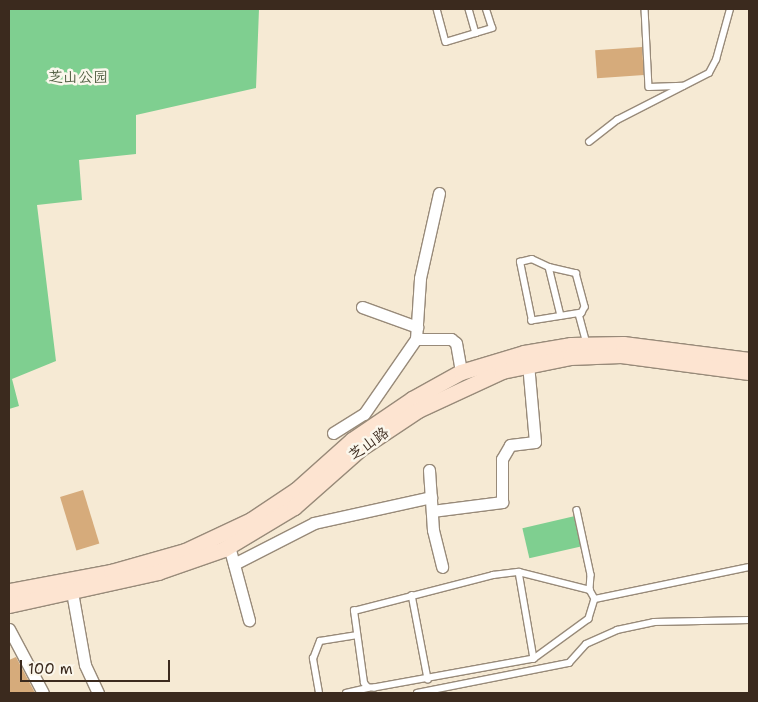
<!DOCTYPE html>
<meta charset="utf-8">
<style>
body{margin:0}
#map{position:relative;width:758px;height:702px;overflow:hidden;background:#f6ead4;font-family:"Shantell Sans","LXGW WenKai TC",sans-serif}
div>[style]{position:absolute}
.green>*{inset:0;background:#7fcf90;transform-origin:0 0}
.building>*{inset:0;background:#d6ab7b;transform-origin:0 0}
.roads{filter:drop-shadow(1px 0 #988a79) drop-shadow(-1px 0 #988a79) drop-shadow(0 1px #988a79) drop-shadow(0 -1px #988a79)}
.service>*{height:5.5px;margin:-2.75px;padding:0 2.75px;transform-origin:2.75px;border-radius:2.75px;background:#fff}
.minor>*{height:11px;margin:-5.5px;padding:0 5.5px;transform-origin:5.5px;border-radius:5.5px;background:#fff}
.secondary>*{height:15px;margin:-7.5px;padding:0 7.5px;transform-origin:7.5px;border-radius:7.5px;background:#fde4d1}
span{translate:-50% -50%;white-space:nowrap;text-align:center;line-height:1.15;-webkit-text-stroke:5px #fbf7ec;paint-order:stroke}
.park-label{font-size:15px;color:#4f5c40}
.street-label{font-size:15px;color:#3b2a1e}
.frame{position:absolute;inset:0;border:10px solid #3b2a1e;pointer-events:none}
.scale{position:absolute;left:20px;top:660px;width:150px;height:22px;box-sizing:border-box;border:2px solid #3b2a1e;border-top:0;padding-left:6px;font-size:15px;line-height:18px;white-space:nowrap;color:#3b2a1e;-webkit-text-stroke:4px #fbf7ec;paint-order:stroke}
</style>
<div id="map">
<div class="green">
<i style="clip-path:polygon(9px 9px,259px 9px,256px 88px,136px 115px,136px 154px,79px 160px,82px 200px,37px 205px,56px 361px,12px 379px,19px 406px,9px 409px)"></i>
<i style="left:575px;top:516px;width:31px;height:54px;rotate:77deg"></i>
</div>
<div class="building">
<i style="left:642px;top:47px;width:28px;height:47px;rotate:86deg"></i>
<i style="left:83px;top:490px;width:56px;height:24px;rotate:73deg"></i>
<i style="clip-path:polygon(16px 657px,35px 693px,9px 693px,9px 660px)"></i>
</div>
<div class="roads">
<div class="service">
<i style="left:437px;top:9px;width:34px;rotate:75deg"></i>
<i style="left:446px;top:42px;width:31px;rotate:-17deg"></i>
<i style="left:469px;top:9px;width:25px;rotate:74deg"></i>
<i style="left:476px;top:33px;width:17px;rotate:-17deg"></i>
<i style="left:492px;top:28px;width:20px;rotate:-108deg"></i>
<i style="left:645px;top:9px;width:78px;rotate:87.1deg"></i>
<i style="left:649px;top:87px;width:34px;rotate:-2deg"></i>
<i style="left:589px;top:142px;width:36px;rotate:-38deg"></i>
<i style="left:617px;top:120px;width:103px;rotate:-27.1deg"></i>
<i style="left:709px;top:73px;width:15px;rotate:-62deg"></i>
<i style="left:716px;top:60px;width:53px;rotate:-74.6deg"></i>
<i style="left:532px;top:259px;width:19px;rotate:25deg"></i>
<i style="left:549px;top:267px;width:28px;rotate:13deg"></i>
<i style="left:576px;top:273px;width:35px;rotate:75deg"></i>
<i style="left:585px;top:307px;width:7px;rotate:117deg"></i>
<i style="left:582px;top:313px;width:51px;rotate:170.9deg"></i>
<i style="left:532px;top:321px;width:60px;rotate:-101.5deg"></i>
<i style="left:520px;top:262px;width:12px;rotate:-14deg"></i>
<i style="left:549px;top:267px;width:50px;rotate:76.2deg"></i>
<i style="left:579px;top:314px;width:30px;rotate:75deg"></i>
<i style="left:577px;top:510px;width:66px;rotate:77.8deg"></i>
<i style="left:591px;top:575px;width:15px;rotate:94deg"></i>
<i style="left:519px;top:572px;width:73px;rotate:14.2deg"></i>
<i style="left:590px;top:590px;width:10px;rotate:61deg"></i>
<i style="left:595px;top:599px;width:21px;rotate:107deg"></i>
<i style="left:589px;top:619px;width:68px;rotate:144deg"></i>
<i style="left:534px;top:659px;width:162px;rotate:169.7deg"></i>
<i style="left:375px;top:688px;width:7px;rotate:180deg"></i>
<i style="left:368px;top:688px;width:6px;rotate:-129deg"></i>
<i style="left:364px;top:683px;width:73px;rotate:-97.9deg"></i>
<i style="left:354px;top:611px;width:144px;rotate:-14.5deg"></i>
<i style="left:493px;top:575px;width:26px;rotate:-7deg"></i>
<i style="left:519px;top:572px;width:88px;rotate:80.2deg"></i>
<i style="left:412px;top:595px;width:86px;rotate:79.2deg"></i>
<i style="left:595px;top:599px;width:157px;rotate:-11.7deg"></i>
<i style="left:319px;top:693px;width:35px;rotate:-100deg"></i>
<i style="left:313px;top:659px;width:19px;rotate:-69deg"></i>
<i style="left:320px;top:641px;width:36px;rotate:-9deg"></i>
<i style="left:346px;top:693px;width:23px;rotate:-13deg"></i>
<i style="left:417px;top:693px;width:155px;rotate:-11.2deg"></i>
<i style="left:569px;top:663px;width:25px;rotate:-48deg"></i>
<i style="left:586px;top:644px;width:34px;rotate:-24deg"></i>
<i style="left:617px;top:630px;width:38px;rotate:-12deg"></i>
<i style="left:654px;top:622px;width:95px;rotate:-1.2deg"></i>
</div>
<div class="minor">
<i style="left:362px;top:307px;width:59px;rotate:20deg"></i>
<i style="left:416px;top:339px;width:35px"></i>
<i style="left:451px;top:339px;width:6px;rotate:39deg"></i>
<i style="left:456px;top:343px;width:29px;rotate:80deg"></i>
<i style="left:333px;top:433px;width:36px;rotate:-32deg"></i>
<i style="left:364px;top:414px;width:91px;rotate:-55.3deg"></i>
<i style="left:416px;top:339px;width:61px;rotate:-86.2deg"></i>
<i style="left:420px;top:278px;width:87px;rotate:-77.4deg"></i>
<i style="left:429px;top:470px;width:60px;rotate:86.2deg"></i>
<i style="left:433px;top:530px;width:38px;rotate:76deg"></i>
<i style="left:432px;top:511px;width:71px;rotate:-7.3deg"></i>
<i style="left:502px;top:502px;width:43px;rotate:-90deg"></i>
<i style="left:502px;top:459px;width:16px;rotate:-60deg"></i>
<i style="left:510px;top:445px;width:25px;rotate:-7deg"></i>
<i style="left:535px;top:442px;width:78px;rotate:-95.1deg"></i>
<i style="left:229px;top:546px;width:77px;rotate:74.9deg"></i>
<i style="left:234px;top:564px;width:90px;rotate:-27.1deg"></i>
<i style="left:314px;top:523px;width:120px;rotate:-12.5deg"></i>
<i style="left:72px;top:592px;width:74px;rotate:79.9deg"></i>
<i style="left:85px;top:665px;width:31px;rotate:65deg"></i>
<i style="left:9px;top:629px;width:72px;rotate:62deg"></i>
</div>
<div class="secondary">
<i style="left:9px;top:591px;width:104px;rotate:-10.6deg"></i>
<i style="left:111px;top:572px;width:77px;rotate:-15.8deg"></i>
<i style="left:185px;top:551px;width:73px;rotate:-25.2deg"></i>
<i style="left:251px;top:520px;width:54px;rotate:-33.7deg"></i>
<i style="left:296px;top:490px;width:75px;rotate:-41.8deg"></i>
<i style="left:352px;top:440px;width:73px;rotate:-34.3deg"></i>
<i style="left:412px;top:399px;width:56px;rotate:-28.9deg"></i>
<i style="left:461px;top:372px;width:66px;rotate:-16.8deg"></i>
<i style="left:524px;top:353px;width:48px;rotate:-9.7deg"></i>
<i style="left:571px;top:345px;width:52px;rotate:-1.1deg"></i>
<i style="left:623px;top:344px;width:127px;rotate:7.2deg"></i>
<i style="left:9px;top:605px;width:153px;rotate:-12.5deg"></i>
<i style="left:158px;top:572px;width:70px;rotate:-19.2deg"></i>
<i style="left:224px;top:549px;width:82px;rotate:-31deg"></i>
<i style="left:294px;top:507px;width:89px;rotate:-41.4deg"></i>
<i style="left:361px;top:448px;width:69px;rotate:-33.7deg"></i>
<i style="left:418px;top:410px;width:93px;rotate:-24.9deg"></i>
<i style="left:502px;top:371px;width:69px;rotate:-11.6deg"></i>
<i style="left:570px;top:357px;width:51px;rotate:-2.2deg"></i>
<i style="left:621px;top:355px;width:129px;rotate:7.6deg"></i>
</div>
</div>
<div class="park-label">
<span style="left:78px;top:78px">芝山公园</span>
</div>
<div class="street-label">
<span style="left:369px;top:444px;rotate:-36deg">芝山路</span>
</div>
<div class="frame"></div>
<div class="scale">100 m</div>
</div>
